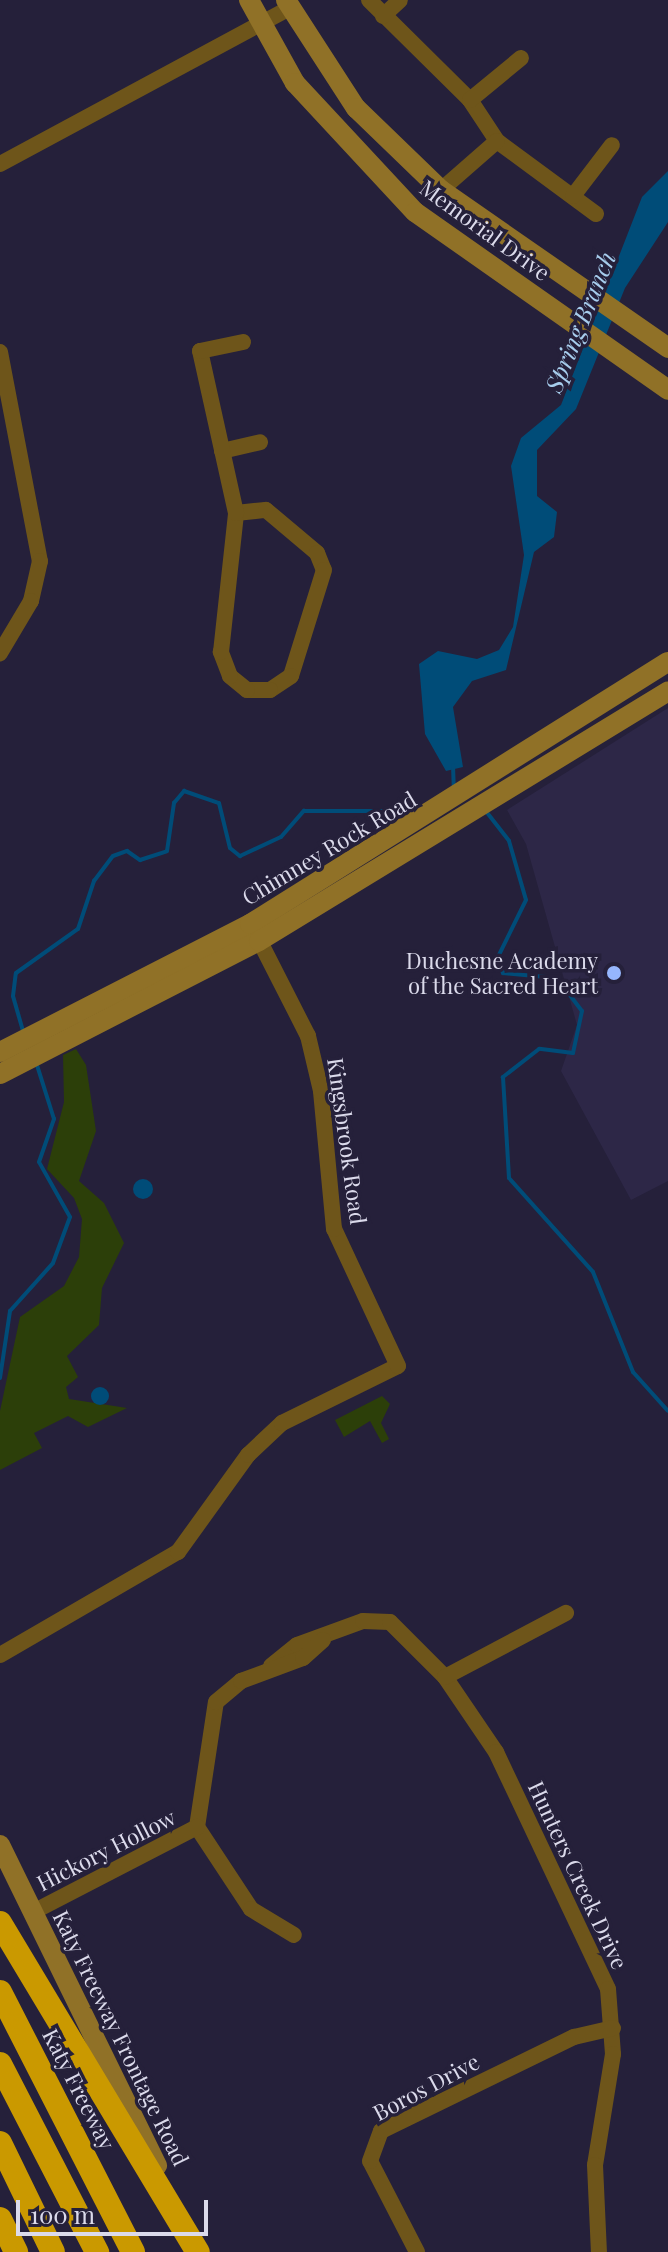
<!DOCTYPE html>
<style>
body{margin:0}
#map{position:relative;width:668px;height:2252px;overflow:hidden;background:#25203a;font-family:"Playfair Display",serif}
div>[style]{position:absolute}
.built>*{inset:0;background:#2d2747}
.green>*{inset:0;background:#2c3f09}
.water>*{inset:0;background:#004c78}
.round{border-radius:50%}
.stream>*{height:4px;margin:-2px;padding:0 2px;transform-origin:2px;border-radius:2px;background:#004c78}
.street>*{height:16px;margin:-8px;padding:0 8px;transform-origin:8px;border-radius:8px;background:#6e551a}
.secondary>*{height:20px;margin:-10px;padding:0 10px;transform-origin:10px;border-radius:10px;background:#907127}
.highway>*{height:24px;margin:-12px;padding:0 12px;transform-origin:12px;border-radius:12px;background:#ca9900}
.dots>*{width:22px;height:22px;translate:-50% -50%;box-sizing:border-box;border:4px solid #25203a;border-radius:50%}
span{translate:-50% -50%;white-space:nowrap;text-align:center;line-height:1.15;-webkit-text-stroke:7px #25203a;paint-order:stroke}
.street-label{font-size:22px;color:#dbdaeb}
.poi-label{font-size:22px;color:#dbdaeb}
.right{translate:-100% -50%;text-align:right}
.water-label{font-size:24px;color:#a7cded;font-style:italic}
.scale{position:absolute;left:16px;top:2200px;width:192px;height:36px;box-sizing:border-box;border:4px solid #dbdaeb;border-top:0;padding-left:10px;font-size:24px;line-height:28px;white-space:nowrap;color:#dbdaeb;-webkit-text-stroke:6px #25203a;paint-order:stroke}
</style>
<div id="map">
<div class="built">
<i style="clip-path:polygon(668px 708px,668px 1181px,631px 1200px,561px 1071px,577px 1025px,526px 844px,507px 810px)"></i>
</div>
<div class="green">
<i style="clip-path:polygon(76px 1049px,86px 1065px,96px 1131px,79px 1181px,104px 1203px,124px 1243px,102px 1288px,99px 1325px,67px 1356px,78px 1377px,66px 1387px,69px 1399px,127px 1408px,88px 1427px,68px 1416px,34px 1433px,42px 1448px,0 1470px,0 1411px,20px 1317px,64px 1286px,79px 1257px,82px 1219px,74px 1198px,47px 1169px,64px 1102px,63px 1055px)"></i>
<i style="clip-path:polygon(382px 1396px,390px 1404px,381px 1423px,389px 1439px,382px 1443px,370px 1421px,344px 1437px,335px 1420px)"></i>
</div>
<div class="water">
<i style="clip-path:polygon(668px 171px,668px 222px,625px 288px,576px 409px,537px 450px,537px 496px,557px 512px,554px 537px,534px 552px,506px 670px,472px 681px,453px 707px,463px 767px,446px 771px,425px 734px,419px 664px,438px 651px,477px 659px,499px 650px,513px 627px,524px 555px,511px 466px,521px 438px,561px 405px,642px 197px)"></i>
<i class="round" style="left:133px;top:1179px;width:20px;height:20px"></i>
<i class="round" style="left:91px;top:1387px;width:18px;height:18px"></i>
</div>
<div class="stream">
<i style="left:453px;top:765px;width:23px;rotate:88deg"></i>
<i style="left:485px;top:810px;width:39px;rotate:52deg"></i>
<i style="left:509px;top:841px;width:61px;rotate:73.9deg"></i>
<i style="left:526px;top:900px;width:64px;rotate:116.2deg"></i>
<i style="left:498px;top:957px;width:17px;rotate:73deg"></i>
<i style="left:503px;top:973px;width:54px;rotate:5.3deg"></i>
<i style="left:557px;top:978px;width:41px;rotate:52.9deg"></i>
<i style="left:582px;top:1011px;width:43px;rotate:102.1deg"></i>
<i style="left:573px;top:1053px;width:34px;rotate:-173deg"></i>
<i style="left:539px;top:1049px;width:46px;rotate:142.1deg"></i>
<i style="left:503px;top:1077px;width:101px;rotate:86.6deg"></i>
<i style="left:509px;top:1178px;width:126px;rotate:48.2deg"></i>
<i style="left:593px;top:1272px;width:108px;rotate:68.2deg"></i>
<i style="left:633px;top:1372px;width:52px;rotate:48.1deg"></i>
<i style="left:23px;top:1031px;width:36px;rotate:-106deg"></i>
<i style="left:13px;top:996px;width:23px;rotate:-83deg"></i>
<i style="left:16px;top:973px;width:76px;rotate:-35.4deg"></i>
<i style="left:78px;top:929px;width:51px;rotate:-71.6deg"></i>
<i style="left:94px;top:881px;width:31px;rotate:-53deg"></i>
<i style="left:113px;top:856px;width:15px;rotate:-20deg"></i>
<i style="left:127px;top:851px;width:16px;rotate:35deg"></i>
<i style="left:140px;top:860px;width:28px;rotate:-18deg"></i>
<i style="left:167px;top:851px;width:49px;rotate:-81.7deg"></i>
<i style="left:174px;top:803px;width:16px;rotate:-50deg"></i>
<i style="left:184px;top:791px;width:37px;rotate:19deg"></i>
<i style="left:219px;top:803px;width:46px;rotate:76.3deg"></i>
<i style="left:230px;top:848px;width:13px;rotate:39deg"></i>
<i style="left:240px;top:856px;width:45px;rotate:-24.9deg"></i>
<i style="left:281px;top:837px;width:35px;rotate:-49deg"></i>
<i style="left:304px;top:811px;width:110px"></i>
<i style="left:0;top:1378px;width:68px;rotate:-81.5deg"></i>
<i style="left:10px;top:1311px;width:64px;rotate:-48.1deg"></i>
<i style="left:53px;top:1263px;width:49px;rotate:-69.7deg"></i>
<i style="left:70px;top:1217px;width:63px;rotate:-119.4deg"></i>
<i style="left:39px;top:1162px;width:46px;rotate:-70.8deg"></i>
<i style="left:54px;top:1119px;width:60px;rotate:-107.5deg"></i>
</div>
<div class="street">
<i style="left:369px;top:0;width:142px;rotate:44.7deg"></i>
<i style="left:470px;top:100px;width:49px;rotate:56.6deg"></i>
<i style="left:497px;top:141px;width:123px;rotate:36.4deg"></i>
<i style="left:383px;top:16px;width:23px;rotate:-43deg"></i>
<i style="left:470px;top:100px;width:66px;rotate:-39.5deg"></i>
<i style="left:0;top:164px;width:329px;rotate:-28.3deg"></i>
<i style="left:441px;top:190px;width:74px;rotate:-41.2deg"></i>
<i style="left:573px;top:196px;width:64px;rotate:-52.6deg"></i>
<i style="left:0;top:352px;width:213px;rotate:79.2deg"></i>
<i style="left:40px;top:561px;width:41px;rotate:102.7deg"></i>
<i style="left:31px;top:601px;width:61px;rotate:120.8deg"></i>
<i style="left:222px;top:451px;width:39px;rotate:-13deg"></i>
<i style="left:236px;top:513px;width:30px;rotate:-6deg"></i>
<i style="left:266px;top:510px;width:67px;rotate:40.1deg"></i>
<i style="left:317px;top:553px;width:18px;rotate:68deg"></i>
<i style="left:324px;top:570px;width:111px;rotate:107.3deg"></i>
<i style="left:291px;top:676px;width:25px;rotate:146deg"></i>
<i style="left:270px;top:690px;width:23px;rotate:180deg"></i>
<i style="left:247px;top:690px;width:22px;rotate:-141deg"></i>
<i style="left:230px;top:676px;width:26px;rotate:-111deg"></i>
<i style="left:221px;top:652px;width:140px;rotate:-83.8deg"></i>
<i style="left:236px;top:513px;width:166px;rotate:-102.5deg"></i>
<i style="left:200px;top:351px;width:44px;rotate:-11.8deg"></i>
<i style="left:0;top:1655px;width:206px;rotate:-30.1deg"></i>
<i style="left:178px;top:1552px;width:120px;rotate:-54.2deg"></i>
<i style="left:248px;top:1455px;width:47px;rotate:-43.3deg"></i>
<i style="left:282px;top:1423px;width:129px;rotate:-26.2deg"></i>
<i style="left:398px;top:1366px;width:151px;rotate:-115deg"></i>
<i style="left:334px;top:1229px;width:139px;rotate:-95.4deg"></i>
<i style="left:321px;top:1091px;width:57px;rotate:-103.3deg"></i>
<i style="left:308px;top:1036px;width:117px;rotate:-117deg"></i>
<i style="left:271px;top:1666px;width:33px;rotate:-39deg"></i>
<i style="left:297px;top:1645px;width:70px;rotate:-20deg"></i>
<i style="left:363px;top:1621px;width:27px;rotate:2deg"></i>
<i style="left:390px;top:1622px;width:78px;rotate:45deg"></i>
<i style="left:445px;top:1677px;width:91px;rotate:55.8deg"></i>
<i style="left:496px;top:1752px;width:262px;rotate:64.7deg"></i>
<i style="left:608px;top:1989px;width:65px;rotate:85.6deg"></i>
<i style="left:613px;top:2054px;width:112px;rotate:99.2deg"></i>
<i style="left:595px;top:2165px;width:87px;rotate:87.4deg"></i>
<i style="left:445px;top:1677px;width:137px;rotate:-27.9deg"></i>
<i style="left:197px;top:1827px;width:126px;rotate:-81.4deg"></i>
<i style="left:216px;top:1702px;width:33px;rotate:-40deg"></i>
<i style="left:241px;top:1681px;width:66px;rotate:-20.4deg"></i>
<i style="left:303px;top:1658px;width:27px;rotate:-42deg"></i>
<i style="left:197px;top:1827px;width:98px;rotate:56.6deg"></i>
<i style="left:251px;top:1909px;width:50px;rotate:31.2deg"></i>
<i style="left:33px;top:1912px;width:185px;rotate:-27.4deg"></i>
<i style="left:417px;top:2252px;width:102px;rotate:-117.3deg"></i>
<i style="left:370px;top:2161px;width:32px;rotate:-70deg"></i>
<i style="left:381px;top:2131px;width:215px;rotate:-26deg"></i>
<i style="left:574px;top:2037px;width:40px;rotate:-13deg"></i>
</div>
<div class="secondary">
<i style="left:249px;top:0;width:95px;rotate:61deg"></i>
<i style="left:295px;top:83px;width:176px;rotate:47.1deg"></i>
<i style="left:415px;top:212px;width:309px;rotate:35.1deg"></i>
<i style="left:286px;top:0;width:129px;rotate:57.1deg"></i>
<i style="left:356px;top:108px;width:118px;rotate:44deg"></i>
<i style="left:441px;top:190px;width:277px;rotate:34.8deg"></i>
<i style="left:0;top:1052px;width:281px;rotate:-27.1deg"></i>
<i style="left:250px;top:924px;width:493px;rotate:-32.1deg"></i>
<i style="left:0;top:1074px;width:291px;rotate:-27.2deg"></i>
<i style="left:259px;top:941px;width:479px;rotate:-31.4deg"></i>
<i style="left:0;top:1845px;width:357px;rotate:63.9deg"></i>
</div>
<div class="highway">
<i style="left:0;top:1923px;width:384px;rotate:59deg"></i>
<i style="left:0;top:1992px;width:292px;rotate:62.9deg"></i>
<i style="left:0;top:2064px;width:212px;rotate:62.7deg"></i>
<i style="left:0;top:2143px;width:121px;rotate:64.1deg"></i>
<i style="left:0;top:2219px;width:37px;rotate:64deg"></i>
</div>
<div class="dots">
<i style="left:614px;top:973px;background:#96b6fd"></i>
</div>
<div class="street-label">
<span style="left:485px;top:230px;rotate:36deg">Memorial Drive</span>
<span style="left:329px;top:848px;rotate:-31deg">Chimney Rock Road</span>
<span style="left:347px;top:1141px;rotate:82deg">Kingsbrook Road</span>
<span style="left:106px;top:1850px;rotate:-27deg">Hickory Hollow</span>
<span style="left:578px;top:1875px;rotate:65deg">Hunters Creek Drive</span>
<span style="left:121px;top:2038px;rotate:64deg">Katy Freeway Frontage Road</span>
<span style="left:426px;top:2087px;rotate:-28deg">Boros Drive</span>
<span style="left:79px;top:2089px;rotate:63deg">Katy Freeway</span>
</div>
<div class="poi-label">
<span class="right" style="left:598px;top:973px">Duchesne Academy<br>of the Sacred Heart</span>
</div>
<div class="water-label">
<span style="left:580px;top:322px;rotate:-68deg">Spring Branch</span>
</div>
<div class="scale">100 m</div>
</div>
